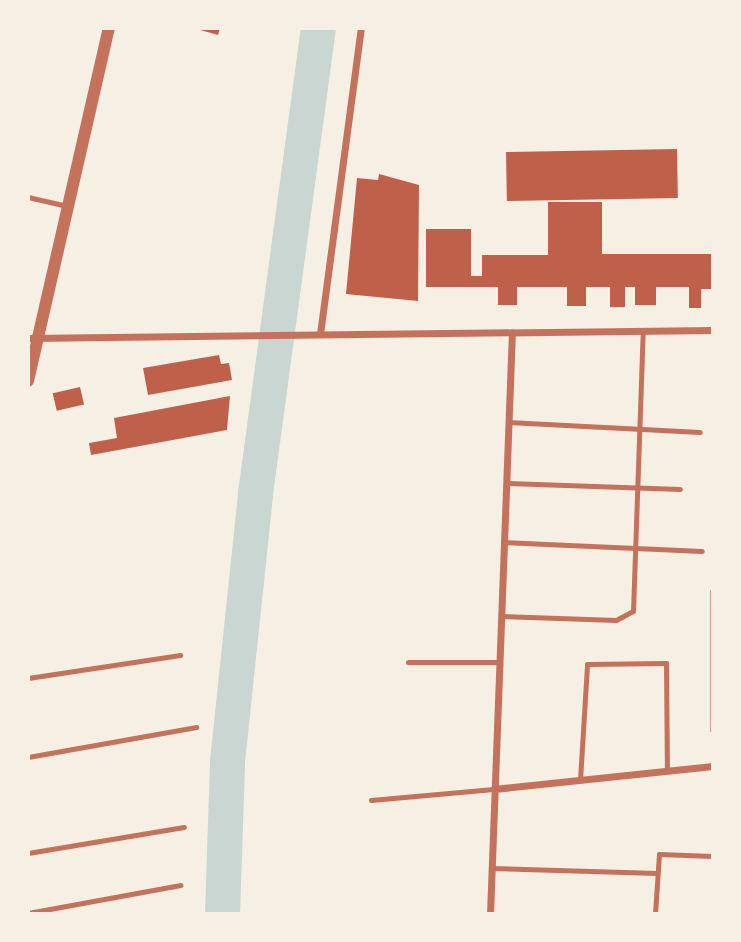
<!DOCTYPE html>
<style>
body{margin:0}
#map{position:relative;width:741px;height:942px;overflow:hidden;background:#f6efe4;font-family:Inter,sans-serif}
div>[style]{position:absolute}
.river>*{height:35px;margin:-17.5px;padding:0 17.5px;transform-origin:17.5px;border-radius:17.5px;background:#c9d6d2}
.building>*{inset:0;background:#bf614a;transform-origin:0 0}
.path>*{height:3.5px;margin:-1.75px;padding:0 1.75px;transform-origin:1.75px;border-radius:1.75px;background:#b5482f}
.service>*{height:5px;margin:-2.5px;padding:0 2.5px;transform-origin:2.5px;border-radius:2.5px;background:#c5725c}
.minor>*{height:7px;margin:-3.5px;padding:0 3.5px;transform-origin:3.5px;border-radius:3.5px;background:#c5725c}
.tertiary>*{height:12px;margin:-6px;padding:0 6px;transform-origin:6px;border-radius:6px;background:#c5725c}
span{translate:-50% -50%;white-space:nowrap;text-align:center;line-height:1.15;-webkit-text-stroke:5px #f6efe4;paint-order:stroke}
.frame{position:absolute;inset:0;border:30px solid #f6efe4;pointer-events:none}
</style>
<div id="map">
<div class="river">
<i style="left:222px;top:914px;width:153px;rotate:-88.1deg"></i>
<i style="left:227px;top:761px;width:269px;rotate:-84deg"></i>
<i style="left:255px;top:493px;width:469px;rotate:-82.3deg"></i>
</div>
<div class="building">
<i style="clip-path:polygon(193px 28px,220px 28px,218px 35px)"></i>
<i style="left:677px;top:149px;width:49px;height:171px;rotate:89deg"></i>
<i style="clip-path:polygon(379px 174px,419px 185px,418px 301px,346px 294px,357px 178px,378px 180px)"></i>
<i style="clip-path:polygon(548px 202px,602px 202px,602px 254px,713px 254px,713px 289px,701px 289px,701px 308px,689px 308px,689px 287px,656px 287px,656px 305px,635px 305px,635px 287px,625px 287px,625px 307px,610px 307px,610px 287px,586px 287px,586px 306px,567px 306px,567px 287px,517px 287px,517px 305px,498px 305px,498px 287px,426px 287px,426px 229px,471px 229px,471px 276px,482px 276px,482px 255px,548px 255px)"></i>
<i style="clip-path:polygon(219px 355px,221px 364px,229px 363px,232px 380px,148px 395px,143px 368px)"></i>
<i style="left:80px;top:387px;width:18px;height:28px;rotate:77deg"></i>
<i style="clip-path:polygon(230px 396px,227px 430px,91px 455px,89px 443px,117px 438px,114px 418px)"></i>
</div>
<div class="path">
<i style="left:713px;top:591px;width:140px;rotate:90deg"></i>
</div>
<div class="service">
<i style="left:28px;top:197px;width:39px;rotate:13deg"></i>
<i style="left:508px;top:422px;width:192px;rotate:3deg"></i>
<i style="left:506px;top:483px;width:174px;rotate:2deg"></i>
<i style="left:504px;top:542px;width:198px;rotate:2.6deg"></i>
<i style="left:501px;top:616px;width:115px;rotate:2deg"></i>
<i style="left:616px;top:620px;width:19px;rotate:-28deg"></i>
<i style="left:633px;top:611px;width:280px;rotate:-88deg"></i>
<i style="left:408px;top:662px;width:91px"></i>
<i style="left:28px;top:678px;width:154px;rotate:-8.6deg"></i>
<i style="left:28px;top:757px;width:171px;rotate:-10.1deg"></i>
<i style="left:580px;top:780px;width:116px;rotate:-86.5deg"></i>
<i style="left:587px;top:664px;width:79px;rotate:-0.7deg"></i>
<i style="left:666px;top:663px;width:108px;rotate:89.5deg"></i>
<i style="left:371px;top:800px;width:123px;rotate:-5.1deg"></i>
<i style="left:28px;top:853px;width:158px;rotate:-9.5deg"></i>
<i style="left:491px;top:868px;width:166px;rotate:1.7deg"></i>
<i style="left:28px;top:913px;width:155px;rotate:-10.4deg"></i>
<i style="left:655px;top:914px;width:60px;rotate:-86.2deg"></i>
<i style="left:659px;top:854px;width:54px;rotate:2.1deg"></i>
</div>
<div class="minor">
<i style="left:320px;top:334px;width:309px;rotate:-82.4deg"></i>
<i style="left:28px;top:338px;width:685px;rotate:-0.67deg"></i>
<i style="left:494px;top:789px;width:220px;rotate:-6deg"></i>
<i style="left:490px;top:914px;width:582px;rotate:-87.84deg"></i>
</div>
<div class="tertiary">
<i style="left:28px;top:381px;width:362px;rotate:-77.1deg"></i>
</div>
<div class="frame"></div>
</div>
